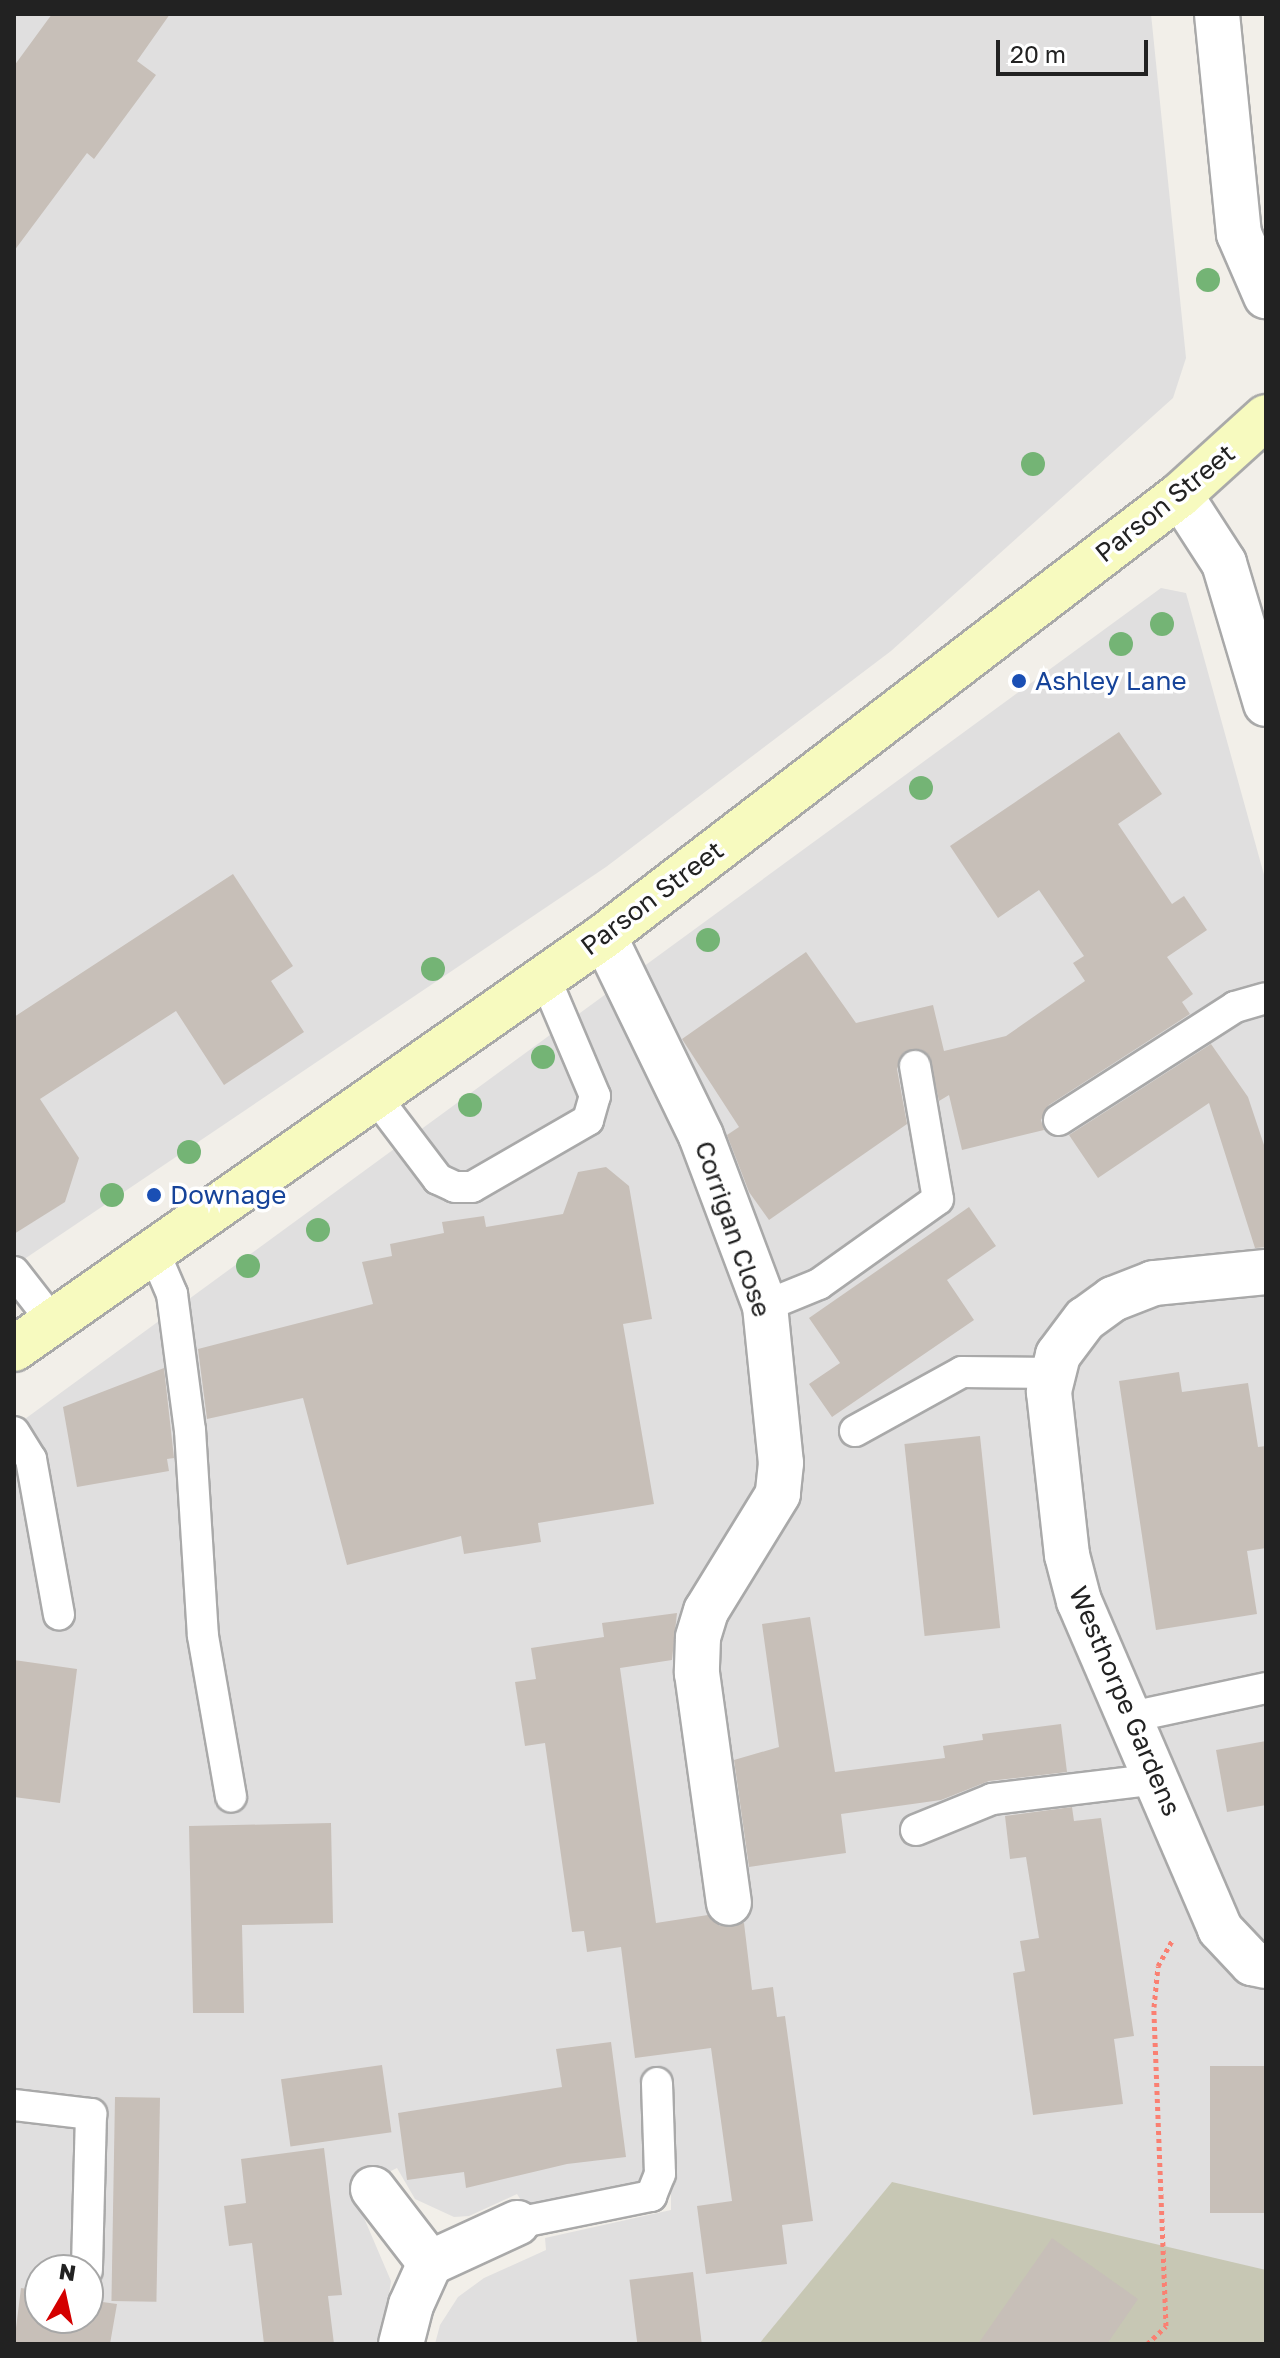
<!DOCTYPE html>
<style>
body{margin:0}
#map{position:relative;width:1280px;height:2358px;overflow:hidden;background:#f2efe9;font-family:"Golos Text",sans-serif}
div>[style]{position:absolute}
.residential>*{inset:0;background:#e0dfdf}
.construction>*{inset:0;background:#c7c7b4}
.building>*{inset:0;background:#c7bfb8;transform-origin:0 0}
.path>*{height:5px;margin-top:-2.5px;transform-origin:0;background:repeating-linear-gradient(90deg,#fa8072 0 4px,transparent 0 8px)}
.roads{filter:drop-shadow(2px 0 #a9a9a9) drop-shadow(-2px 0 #a9a9a9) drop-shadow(0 2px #a9a9a9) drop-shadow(0 -2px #a9a9a9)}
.lane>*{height:30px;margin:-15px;padding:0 15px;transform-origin:15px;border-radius:15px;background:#fff}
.street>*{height:44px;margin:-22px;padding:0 22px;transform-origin:22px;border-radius:22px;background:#fff}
.secondary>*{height:44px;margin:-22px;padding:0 22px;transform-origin:22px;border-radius:22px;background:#f7fabf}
.trees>*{width:24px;height:24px;margin:-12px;border-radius:50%;background:#74b475}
.dots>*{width:22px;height:22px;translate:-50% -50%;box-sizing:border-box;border:4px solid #fff;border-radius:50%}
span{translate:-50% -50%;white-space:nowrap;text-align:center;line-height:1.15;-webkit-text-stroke:7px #fff;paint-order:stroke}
.street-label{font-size:26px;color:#222}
.transit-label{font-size:26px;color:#164399}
.left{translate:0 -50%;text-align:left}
.frame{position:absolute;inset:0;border:16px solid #222;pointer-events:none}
.north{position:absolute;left:24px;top:2254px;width:80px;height:80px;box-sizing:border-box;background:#fff;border:2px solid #a7a7a7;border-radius:50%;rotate:9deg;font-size:22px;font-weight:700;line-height:32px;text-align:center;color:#222}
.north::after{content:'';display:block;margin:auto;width:28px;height:36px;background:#d40000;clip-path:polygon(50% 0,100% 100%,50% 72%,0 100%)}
.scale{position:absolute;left:996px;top:40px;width:152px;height:36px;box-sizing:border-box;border:4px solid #222;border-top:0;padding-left:10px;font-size:24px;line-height:28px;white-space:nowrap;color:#222;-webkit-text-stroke:6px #fff;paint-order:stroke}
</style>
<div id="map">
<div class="residential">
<i style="clip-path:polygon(14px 14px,1151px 14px,1186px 358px,1173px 398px,891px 651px,606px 867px,14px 1266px)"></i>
<i style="clip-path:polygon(evenodd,1161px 588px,1186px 593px,1266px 882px,1266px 2344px,435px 2344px,440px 2325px,458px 2297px,484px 2278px,546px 2250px,545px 2238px,671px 2210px,671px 2137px,634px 2189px,524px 2205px,517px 2194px,469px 2216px,454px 2217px,415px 2199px,397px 2168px,352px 2190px,391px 2281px,382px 2344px,14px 2344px,14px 1427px,1161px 588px,40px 2270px,88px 2270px,88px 2318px,40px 2318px,40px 2270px)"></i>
</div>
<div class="construction">
<i style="clip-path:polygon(892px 2182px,1266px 2270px,1266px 2344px,759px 2344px)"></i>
</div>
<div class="building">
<i style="clip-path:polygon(52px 14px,170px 14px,137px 61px,156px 75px,94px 159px,87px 153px,14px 251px,14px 66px)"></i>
<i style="clip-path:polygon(1119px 732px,1162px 794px,1118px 824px,1172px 904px,1184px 896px,1207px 930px,1167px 957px,1193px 994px,1182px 1002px,1190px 1014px,1049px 1105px,1041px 1120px,1044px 1130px,962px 1150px,949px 1095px,939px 1101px,929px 1055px,920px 1049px,904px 1052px,897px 1069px,907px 1124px,769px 1220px,749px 1192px,727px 1135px,739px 1127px,682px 1039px,806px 952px,856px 1023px,933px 1005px,944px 1051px,1006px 1036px,1085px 981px,1073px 963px,1084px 956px,1039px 890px,998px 918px,950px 846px)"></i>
<i style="clip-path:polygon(233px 874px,293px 966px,271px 981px,304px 1032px,224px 1085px,176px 1011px,40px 1099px,79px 1158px,65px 1202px,14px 1234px,14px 1017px)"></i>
<i style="clip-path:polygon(1211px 1044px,1248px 1097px,1266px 1151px,1266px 1247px,1255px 1248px,1209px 1103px,1098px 1178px,1069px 1135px)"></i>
<i style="clip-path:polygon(606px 1167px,629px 1186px,652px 1319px,623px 1324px,654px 1504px,538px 1523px,541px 1542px,464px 1554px,461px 1536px,347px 1565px,303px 1398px,207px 1419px,198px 1349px,373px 1304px,362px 1262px,392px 1256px,390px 1244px,444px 1233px,442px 1222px,484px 1216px,486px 1227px,563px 1214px,578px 1172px)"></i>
<i style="clip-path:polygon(969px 1207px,996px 1246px,947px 1280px,974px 1320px,832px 1417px,809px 1384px,840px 1363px,809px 1318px)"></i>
<i style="clip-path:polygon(164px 1368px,174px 1458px,167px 1459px,169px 1471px,77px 1487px,63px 1407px)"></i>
<i style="clip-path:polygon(1179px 1372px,1182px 1392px,1248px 1383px,1258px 1447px,1266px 1446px,1266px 1548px,1247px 1551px,1257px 1614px,1156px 1630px,1119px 1381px)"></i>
<i style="left:980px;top:1436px;width:193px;height:76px;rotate:84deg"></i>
<i style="clip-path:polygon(677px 1613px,672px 1660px,620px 1668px,656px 1923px,708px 1915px,720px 1926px,744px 1923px,752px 1990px,773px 1987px,777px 2017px,785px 2016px,813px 2221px,782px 2225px,787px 2264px,706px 2274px,697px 2206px,732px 2201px,711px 2048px,635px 2058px,621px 1947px,587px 1952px,584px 1931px,572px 1932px,545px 1743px,525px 1746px,515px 1682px,536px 1679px,531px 1648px,604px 1637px,602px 1623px)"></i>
<i style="clip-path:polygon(810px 1617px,835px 1772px,945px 1758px,943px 1746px,983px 1740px,982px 1734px,1061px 1724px,1067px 1772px,989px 1781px,941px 1800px,841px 1814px,846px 1853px,749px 1867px,734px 1760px,779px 1747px,762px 1624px)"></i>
<i style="clip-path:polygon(14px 1660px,77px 1669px,60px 1803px,14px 1797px)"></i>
<i style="clip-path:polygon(1266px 1741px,1266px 1805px,1227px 1812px,1216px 1750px)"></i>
<i style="clip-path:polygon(1072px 1807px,1074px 1821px,1101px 1818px,1134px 2036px,1114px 2039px,1123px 2104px,1033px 2115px,1013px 1973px,1025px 1971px,1020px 1941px,1039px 1938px,1026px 1857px,1010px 1859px,1005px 1816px)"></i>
<i style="clip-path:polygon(331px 1823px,333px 1923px,242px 1925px,244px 2013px,193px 2013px,189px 1826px)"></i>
<i style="clip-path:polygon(611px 2042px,626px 2157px,567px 2164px,466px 2188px,464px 2172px,407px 2180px,398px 2113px,562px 2087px,556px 2049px)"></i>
<i style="left:382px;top:2065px;width:68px;height:102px;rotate:82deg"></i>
<i style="left:1266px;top:2066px;width:147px;height:56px;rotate:90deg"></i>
<i style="left:115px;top:2097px;width:45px;height:204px;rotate:1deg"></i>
<i style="clip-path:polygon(324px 2148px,342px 2295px,328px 2296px,334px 2344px,264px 2344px,252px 2243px,229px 2246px,224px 2206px,246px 2203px,241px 2159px)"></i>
<i style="clip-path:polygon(1052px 2238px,1138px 2299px,1107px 2344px,978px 2344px)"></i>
<i style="left:693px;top:2272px;width:73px;height:64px;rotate:83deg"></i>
<i style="clip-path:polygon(21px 2288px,40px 2291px,40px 2318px,88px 2318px,88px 2300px,117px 2304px,110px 2344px,14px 2344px)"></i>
</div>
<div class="path">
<i style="left:1147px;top:2344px;width:26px;rotate:-43deg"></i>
<i style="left:1166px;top:2326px;width:319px;rotate:-92.2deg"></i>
<i style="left:1154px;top:2007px;width:41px;rotate:-84.4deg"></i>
<i style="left:1158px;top:1966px;width:31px;rotate:-61deg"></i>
</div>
<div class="roads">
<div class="lane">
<i style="left:375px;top:1096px;width:104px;rotate:52.8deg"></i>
<i style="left:438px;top:1179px;width:19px;rotate:25deg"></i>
<i style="left:455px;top:1187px;width:17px"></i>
<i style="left:472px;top:1187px;width:134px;rotate:-30deg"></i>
<i style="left:588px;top:1120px;width:25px;rotate:-74deg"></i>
<i style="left:595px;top:1096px;width:128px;rotate:-113deg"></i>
<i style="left:1059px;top:1120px;width:209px;rotate:-32.7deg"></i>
<i style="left:1235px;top:1007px;width:32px;rotate:-16deg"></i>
<i style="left:154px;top:1252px;width:46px;rotate:66.8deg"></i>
<i style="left:172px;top:1294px;width:137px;rotate:82.5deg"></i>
<i style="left:190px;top:1430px;width:206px;rotate:86.4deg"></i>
<i style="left:203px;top:1636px;width:163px;rotate:80.1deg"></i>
<i style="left:14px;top:1272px;width:63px;rotate:52deg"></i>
<i style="left:765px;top:1306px;width:58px;rotate:-22.2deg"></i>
<i style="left:819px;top:1284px;width:146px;rotate:-35.5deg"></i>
<i style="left:938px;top:1199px;width:135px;rotate:-99.8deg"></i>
<i style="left:855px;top:1431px;width:122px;rotate:-28.9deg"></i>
<i style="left:962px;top:1372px;width:92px;rotate:0.6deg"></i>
<i style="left:14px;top:1432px;width:32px;rotate:58deg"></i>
<i style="left:31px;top:1459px;width:158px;rotate:79.8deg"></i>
<i style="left:1131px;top:1717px;width:138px;rotate:-12.1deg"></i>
<i style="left:916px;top:1830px;width:82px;rotate:-22.2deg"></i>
<i style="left:992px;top:1799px;width:166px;rotate:-6.9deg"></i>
<i style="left:14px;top:2105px;width:78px;rotate:6.7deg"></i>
<i style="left:91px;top:2114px;width:156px;rotate:91.5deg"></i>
<i style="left:517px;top:2223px;width:137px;rotate:-11.4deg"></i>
<i style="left:651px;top:2196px;width:24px;rotate:-68deg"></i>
<i style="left:660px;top:2174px;width:91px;rotate:-91.9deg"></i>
</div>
<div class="street">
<i style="left:1217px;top:14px;width:221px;rotate:84.3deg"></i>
<i style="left:1239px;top:234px;width:68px;rotate:66.5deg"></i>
<i style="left:1180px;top:495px;width:81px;rotate:57.1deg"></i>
<i style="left:1224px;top:563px;width:147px;rotate:73.4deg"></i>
<i style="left:604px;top:936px;width:222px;rotate:64.1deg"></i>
<i style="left:701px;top:1136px;width:182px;rotate:69.4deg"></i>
<i style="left:765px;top:1306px;width:158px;rotate:84.2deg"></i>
<i style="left:781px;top:1463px;width:31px;rotate:96deg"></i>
<i style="left:778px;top:1494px;width:137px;rotate:121.6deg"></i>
<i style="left:706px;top:1611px;width:28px;rotate:107deg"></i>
<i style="left:698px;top:1638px;width:35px;rotate:92deg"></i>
<i style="left:697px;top:1673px;width:232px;rotate:82.1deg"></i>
<i style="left:1266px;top:1272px;width:113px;rotate:174.4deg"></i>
<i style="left:1154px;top:1283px;width:44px;rotate:158.7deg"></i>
<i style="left:1113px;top:1299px;width:34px;rotate:144deg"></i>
<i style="left:1085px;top:1319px;width:45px;rotate:126.9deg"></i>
<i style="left:1058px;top:1355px;width:38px;rotate:104deg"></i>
<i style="left:1049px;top:1392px;width:164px;rotate:83.7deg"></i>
<i style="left:1067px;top:1555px;width:48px;rotate:75.4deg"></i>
<i style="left:1079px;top:1601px;width:357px;rotate:66.7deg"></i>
<i style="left:1220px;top:1929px;width:47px;rotate:46.7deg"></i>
<i style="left:1252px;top:1963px;width:14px;rotate:12deg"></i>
<i style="left:373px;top:2189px;width:93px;rotate:52.4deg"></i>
<i style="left:401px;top:2344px;width:40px;rotate:-75.6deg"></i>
<i style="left:411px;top:2305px;width:46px;rotate:-65.7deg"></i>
<i style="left:430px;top:2263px;width:96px;rotate:-24.7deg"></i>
</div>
<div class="secondary">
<i style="left:14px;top:1349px;width:720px;rotate:-34.99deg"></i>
<i style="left:604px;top:936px;width:725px;rotate:-37.44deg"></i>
<i style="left:1180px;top:495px;width:116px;rotate:-42.2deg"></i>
</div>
</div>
<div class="trees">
<i style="left:1208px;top:280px"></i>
<i style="left:1033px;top:464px"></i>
<i style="left:1162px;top:624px"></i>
<i style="left:1121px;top:644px"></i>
<i style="left:921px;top:788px"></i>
<i style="left:708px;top:940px"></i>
<i style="left:433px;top:969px"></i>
<i style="left:543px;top:1057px"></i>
<i style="left:470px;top:1105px"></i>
<i style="left:189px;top:1152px"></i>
<i style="left:112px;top:1195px"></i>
<i style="left:318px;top:1230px"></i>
<i style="left:248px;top:1266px"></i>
</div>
<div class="dots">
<i style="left:1019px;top:681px;background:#1a4fb4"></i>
<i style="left:154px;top:1195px;background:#1a4fb4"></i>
</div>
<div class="street-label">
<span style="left:1165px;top:503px;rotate:-39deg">Parson Street</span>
<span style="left:652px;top:898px;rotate:-37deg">Parson Street</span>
<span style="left:733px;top:1229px;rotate:71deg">Corrigan Close</span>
<span style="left:1125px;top:1701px;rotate:67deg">Westhorpe Gardens</span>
</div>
<div class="transit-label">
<span class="left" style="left:1035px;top:681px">Ashley Lane</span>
<span class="left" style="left:170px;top:1195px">Downage</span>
</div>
<div class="frame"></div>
<div class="north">N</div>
<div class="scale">20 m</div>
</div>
